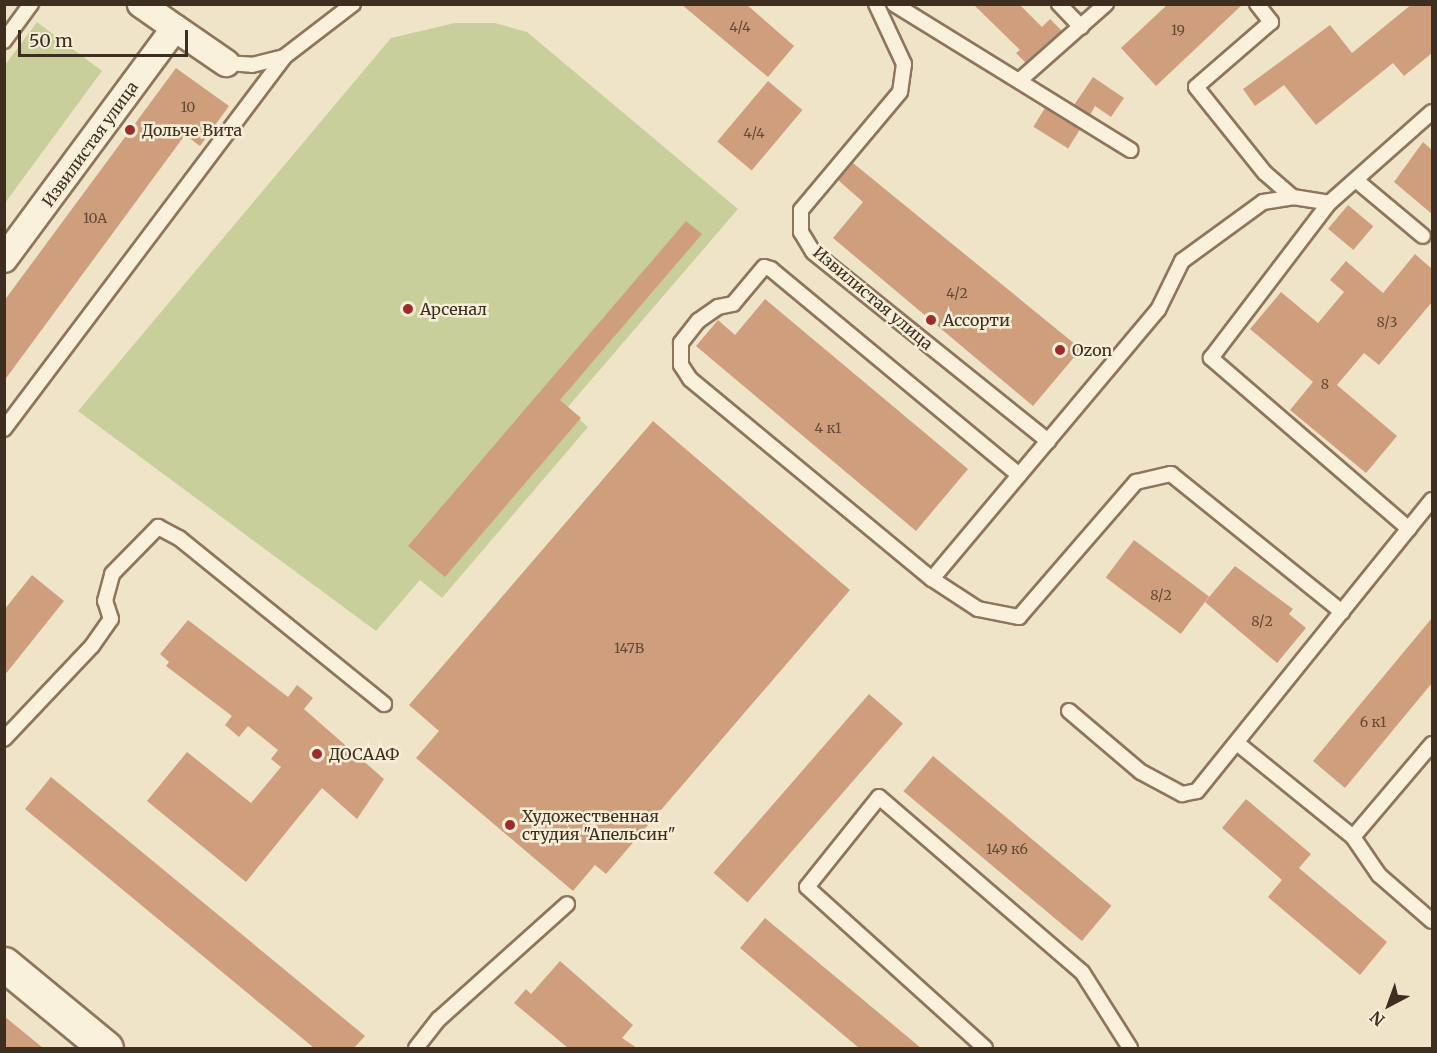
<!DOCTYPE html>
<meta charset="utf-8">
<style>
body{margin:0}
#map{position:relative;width:1437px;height:1053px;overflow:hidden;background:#f0e4c8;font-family:Merriweather,serif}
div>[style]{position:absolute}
.green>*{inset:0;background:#c9cf9b}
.building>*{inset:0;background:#cf9f7d;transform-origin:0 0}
.roads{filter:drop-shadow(2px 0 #8d765c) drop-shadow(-2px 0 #8d765c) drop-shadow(0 2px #8d765c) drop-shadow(0 -2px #8d765c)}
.lane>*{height:14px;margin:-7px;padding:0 7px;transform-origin:7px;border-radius:7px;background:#faf1dc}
.street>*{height:26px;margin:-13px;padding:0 13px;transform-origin:13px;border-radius:13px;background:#faf1dc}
.secondary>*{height:33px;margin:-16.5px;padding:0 16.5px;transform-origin:16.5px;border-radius:16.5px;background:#faf1dc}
.dots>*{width:16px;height:16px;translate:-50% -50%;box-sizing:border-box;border:3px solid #f7eed8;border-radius:50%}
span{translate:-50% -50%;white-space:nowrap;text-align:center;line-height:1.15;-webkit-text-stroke:5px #f7eed8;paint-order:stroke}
.number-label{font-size:14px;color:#624a37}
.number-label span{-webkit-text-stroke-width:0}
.poi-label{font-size:16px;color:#3d2e20}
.left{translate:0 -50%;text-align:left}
.street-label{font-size:16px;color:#3d2e20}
.frame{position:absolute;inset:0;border:6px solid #3d2e20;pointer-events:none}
.north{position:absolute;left:1359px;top:975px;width:60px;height:60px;-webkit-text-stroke:4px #f7eed8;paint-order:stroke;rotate:221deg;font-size:16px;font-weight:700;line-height:24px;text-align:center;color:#3d2e20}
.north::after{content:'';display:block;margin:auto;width:21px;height:27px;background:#3d2e20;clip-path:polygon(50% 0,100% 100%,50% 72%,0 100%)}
.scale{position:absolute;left:18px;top:30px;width:170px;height:27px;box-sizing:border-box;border:3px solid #3d2e20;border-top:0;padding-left:8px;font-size:18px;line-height:21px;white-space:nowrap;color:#3d2e20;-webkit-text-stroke:4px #f7eed8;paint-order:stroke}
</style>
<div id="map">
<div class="green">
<i style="clip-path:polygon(37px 22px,102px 71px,5px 203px,5px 65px)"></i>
<i style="clip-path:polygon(455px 23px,495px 23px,527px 32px,738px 209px,567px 408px,588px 427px,442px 598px,420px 580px,376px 631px,78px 411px,391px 38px)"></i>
</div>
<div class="building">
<i style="clip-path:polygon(681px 4px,746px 4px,794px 46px,768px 77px)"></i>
<i style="clip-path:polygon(973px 4px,1019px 4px,1042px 27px,1050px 19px,1062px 31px,1026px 63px,1016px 53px,1020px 50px)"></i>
<i style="clip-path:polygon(1168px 4px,1243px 4px,1156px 86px,1121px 48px)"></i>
<i style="clip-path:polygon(1412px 4px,1432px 4px,1432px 53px,1404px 76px,1393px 63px,1316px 125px,1284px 85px,1255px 106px,1243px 89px,1330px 25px,1352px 53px)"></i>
<i style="clip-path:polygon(176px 68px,229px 106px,200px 146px,185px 135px,4px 381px,4px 301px)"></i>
<i style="clip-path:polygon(1093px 77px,1124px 98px,1111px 117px,1095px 106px,1090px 115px,1074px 105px)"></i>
<i style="left:768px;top:81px;width:45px;height:79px;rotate:40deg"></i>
<i style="left:1045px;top:108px;width:41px;height:22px;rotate:32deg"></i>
<i style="clip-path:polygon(1423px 142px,1432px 150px,1432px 214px,1394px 182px)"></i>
<i style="clip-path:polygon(853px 163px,1081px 349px,1033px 406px,833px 238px,863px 202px,838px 180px)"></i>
<i style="left:1348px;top:205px;width:33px;height:31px;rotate:40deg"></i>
<i style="clip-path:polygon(686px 221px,702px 234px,560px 400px,581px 418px,445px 577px,408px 546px)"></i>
<i style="clip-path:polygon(1415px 254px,1432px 269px,1432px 302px,1379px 365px,1364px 353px,1337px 385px,1397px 436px,1366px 473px,1290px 410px,1313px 382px,1250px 329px,1281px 292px,1318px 323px,1344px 292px,1330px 280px,1346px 261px,1383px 293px)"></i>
<i style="clip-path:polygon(765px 299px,968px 469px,916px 531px,696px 346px,718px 320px,735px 335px)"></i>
<i style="clip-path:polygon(653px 421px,850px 590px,606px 874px,595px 865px,573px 891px,416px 758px,439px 731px,409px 705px)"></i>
<i style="left:1134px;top:540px;width:94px;height:47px;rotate:37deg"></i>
<i style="clip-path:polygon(1235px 566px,1293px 609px,1289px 614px,1306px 628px,1277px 663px,1205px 602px)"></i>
<i style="clip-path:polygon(32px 575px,64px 601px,4px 676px,4px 610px)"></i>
<i style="clip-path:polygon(1432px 618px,1432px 683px,1345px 788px,1313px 761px)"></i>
<i style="clip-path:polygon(188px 620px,288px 697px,297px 685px,313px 698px,304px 709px,384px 779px,357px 819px,322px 788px,246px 882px,147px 801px,187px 752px,251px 803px,281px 767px,271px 759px,278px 750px,248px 726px,239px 737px,225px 725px,232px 716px,166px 666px,169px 662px,160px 654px)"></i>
<i style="left:869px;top:694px;width:45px;height:237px;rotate:41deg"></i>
<i style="left:933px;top:756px;width:233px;height:46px;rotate:40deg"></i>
<i style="clip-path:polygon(51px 777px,365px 1036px,354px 1048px,314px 1048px,25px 809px)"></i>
<i style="clip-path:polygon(1246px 799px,1311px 854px,1299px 868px,1387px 942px,1360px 975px,1268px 897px,1282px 880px,1222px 828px)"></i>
<i style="clip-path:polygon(765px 918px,921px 1048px,859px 1048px,740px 948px)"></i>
<i style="clip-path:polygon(560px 961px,633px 1025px,622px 1038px,637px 1048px,568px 1048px,514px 1003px,526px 989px,531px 994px)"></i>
<i style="clip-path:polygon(4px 1016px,43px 1048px,4px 1048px)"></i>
</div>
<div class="roads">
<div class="lane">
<i style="left:876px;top:4px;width:66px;rotate:65deg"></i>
<i style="left:904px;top:64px;width:28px;rotate:98deg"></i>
<i style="left:900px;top:92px;width:154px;rotate:130deg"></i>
<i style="left:801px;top:210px;width:22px;rotate:90deg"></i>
<i style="left:801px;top:232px;width:23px;rotate:59deg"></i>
<i style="left:813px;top:252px;width:302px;rotate:38.8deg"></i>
<i style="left:894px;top:4px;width:278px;rotate:31.7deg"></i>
<i style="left:1059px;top:4px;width:32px;rotate:46deg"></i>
<i style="left:1257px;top:4px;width:23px;rotate:52deg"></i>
<i style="left:1271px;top:22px;width:99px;rotate:139.1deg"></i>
<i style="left:1196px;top:87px;width:110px;rotate:51.3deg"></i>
<i style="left:1265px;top:173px;width:37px;rotate:41deg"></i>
<i style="left:4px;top:41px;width:46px;rotate:-53.9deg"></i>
<i style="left:226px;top:63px;width:26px;rotate:4deg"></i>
<i style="left:252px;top:65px;width:33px;rotate:-14deg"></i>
<i style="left:284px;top:57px;width:87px;rotate:-37.5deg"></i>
<i style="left:1020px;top:80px;width:115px;rotate:-41.5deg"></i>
<i style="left:1356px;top:180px;width:87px;rotate:39.9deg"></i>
<i style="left:4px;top:429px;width:466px;rotate:-53deg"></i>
<i style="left:1019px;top:475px;width:322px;rotate:-140.3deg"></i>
<i style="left:771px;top:269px;width:7px;rotate:-164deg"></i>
<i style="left:764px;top:267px;width:48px;rotate:130deg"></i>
<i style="left:733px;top:304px;width:15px;rotate:169deg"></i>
<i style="left:718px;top:307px;width:24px;rotate:145deg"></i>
<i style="left:698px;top:321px;width:28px;rotate:128deg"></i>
<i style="left:681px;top:343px;width:22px;rotate:90deg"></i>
<i style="left:681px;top:365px;width:17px;rotate:57deg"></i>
<i style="left:690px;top:379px;width:314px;rotate:39.6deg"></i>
<i style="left:932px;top:579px;width:55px;rotate:33.1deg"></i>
<i style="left:978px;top:609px;width:42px;rotate:11deg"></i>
<i style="left:1019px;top:617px;width:179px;rotate:-49.1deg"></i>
<i style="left:1136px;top:482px;width:36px;rotate:-13deg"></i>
<i style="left:1171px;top:474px;width:220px;rotate:38.9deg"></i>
<i style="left:1409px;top:529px;width:262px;rotate:-139.2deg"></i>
<i style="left:1211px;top:358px;width:195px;rotate:-52.7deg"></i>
<i style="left:1329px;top:203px;width:137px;rotate:-41.5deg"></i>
<i style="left:932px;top:579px;width:351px;rotate:-50deg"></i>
<i style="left:1158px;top:310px;width:55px;rotate:-63.9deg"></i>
<i style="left:1182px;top:261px;width:100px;rotate:-36.1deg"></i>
<i style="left:1263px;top:202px;width:30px;rotate:-9deg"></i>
<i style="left:1293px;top:197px;width:36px;rotate:9deg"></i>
<i style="left:1069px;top:711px;width:94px;rotate:40.3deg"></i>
<i style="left:1141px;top:772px;width:47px;rotate:28.2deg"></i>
<i style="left:1182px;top:794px;width:15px;rotate:-11deg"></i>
<i style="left:1197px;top:791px;width:374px;rotate:-51.1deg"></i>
<i style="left:4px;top:739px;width:128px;rotate:-46.6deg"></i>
<i style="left:92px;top:646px;width:33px;rotate:-55deg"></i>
<i style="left:111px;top:619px;width:19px;rotate:-108deg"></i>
<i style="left:105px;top:601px;width:28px;rotate:-75deg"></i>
<i style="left:112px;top:574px;width:66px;rotate:-45.6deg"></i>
<i style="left:158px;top:527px;width:24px;rotate:28deg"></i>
<i style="left:179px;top:538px;width:264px;rotate:39deg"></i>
<i style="left:1237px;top:743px;width:149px;rotate:39deg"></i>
<i style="left:1353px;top:837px;width:122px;rotate:-49.7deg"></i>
<i style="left:1353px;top:837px;width:46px;rotate:55.6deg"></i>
<i style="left:1379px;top:875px;width:70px;rotate:41deg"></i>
<i style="left:416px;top:1048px;width:37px;rotate:-52deg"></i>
<i style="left:439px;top:1019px;width:172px;rotate:-41.9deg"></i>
<i style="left:985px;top:1048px;width:240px;rotate:-137.9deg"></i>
<i style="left:807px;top:887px;width:115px;rotate:-51.3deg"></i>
<i style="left:879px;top:797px;width:268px;rotate:40.8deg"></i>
<i style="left:1082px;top:972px;width:90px;rotate:57.7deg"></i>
</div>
<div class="street">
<i style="left:175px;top:28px;width:62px;rotate:34.5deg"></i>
<i style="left:4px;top:259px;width:287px;rotate:-53.5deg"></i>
<i style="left:175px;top:28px;width:42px;rotate:-144.8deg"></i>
</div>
<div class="secondary">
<i style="left:4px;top:964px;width:132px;rotate:39.5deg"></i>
</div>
</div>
<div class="dots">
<i style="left:130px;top:130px;background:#9e2a2b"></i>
<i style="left:408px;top:309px;background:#9e2a2b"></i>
<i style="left:931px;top:320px;background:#9e2a2b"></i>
<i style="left:1060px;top:350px;background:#9e2a2b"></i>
<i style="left:317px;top:754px;background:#9e2a2b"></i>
<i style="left:510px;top:825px;background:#9e2a2b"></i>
</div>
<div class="number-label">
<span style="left:740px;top:27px">4/4</span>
<span style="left:1178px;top:30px">19</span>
<span style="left:188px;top:107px">10</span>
<span style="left:754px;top:133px">4/4</span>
<span style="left:95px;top:218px">10А</span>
<span style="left:957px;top:293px">4/2</span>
<span style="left:1387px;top:322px">8/3</span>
<span style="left:1325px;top:384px">8</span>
<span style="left:828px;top:428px">4 к1</span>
<span style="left:1161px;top:595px">8/2</span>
<span style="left:1262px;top:621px">8/2</span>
<span style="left:629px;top:648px">147В</span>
<span style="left:1373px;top:722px">6 к1</span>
<span style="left:1007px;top:849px">149 к6</span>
</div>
<div class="poi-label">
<span class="left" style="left:142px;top:130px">Дольче Вита</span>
<span class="left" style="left:420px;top:309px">Арсенал</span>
<span class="left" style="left:943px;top:320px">Ассорти</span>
<span class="left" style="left:1072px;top:350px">Ozon</span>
<span class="left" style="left:329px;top:754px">ДОСААФ</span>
<span class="left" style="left:522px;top:825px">Художественная<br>студия "Апельсин"</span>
</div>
<div class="street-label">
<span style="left:90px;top:144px;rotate:-54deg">Извилистая улица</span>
<span style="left:873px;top:298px;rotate:40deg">Извилистая улица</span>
</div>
<div class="frame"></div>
<div class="north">N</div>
<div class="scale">50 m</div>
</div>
